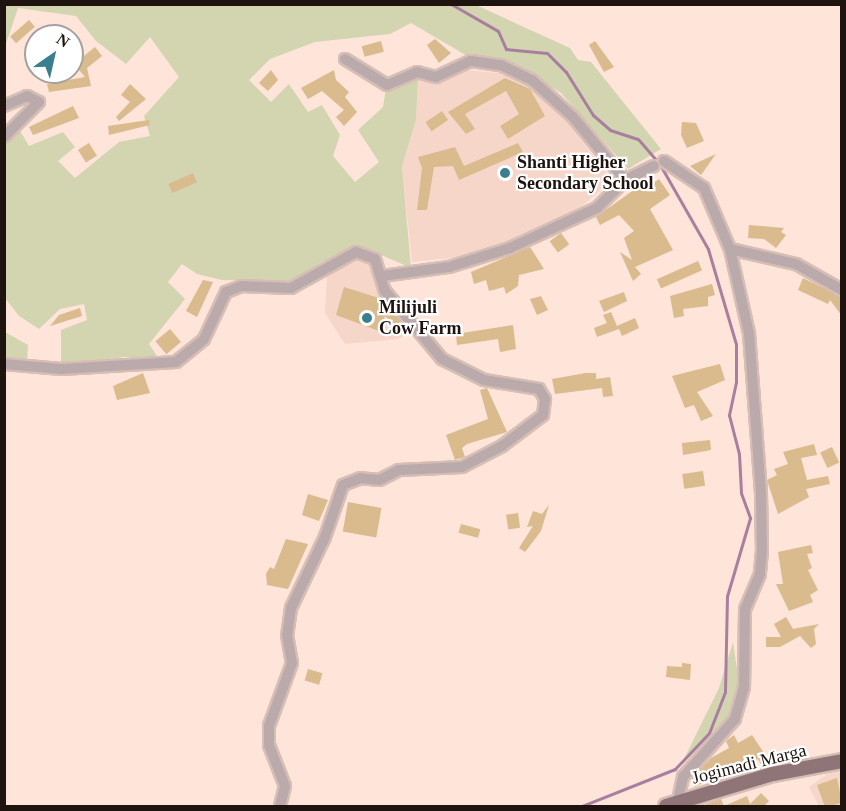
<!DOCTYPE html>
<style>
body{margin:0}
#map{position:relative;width:846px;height:811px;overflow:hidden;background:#fee4d9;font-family:Georgia,serif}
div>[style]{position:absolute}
.built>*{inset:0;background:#f7d6ca}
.green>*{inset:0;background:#d3d5b1}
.stream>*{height:3px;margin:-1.5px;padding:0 1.5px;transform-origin:1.5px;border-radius:1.5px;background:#a97f9f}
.building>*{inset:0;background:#d9bb8e;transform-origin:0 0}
.roads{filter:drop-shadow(2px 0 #d6beb5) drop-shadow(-2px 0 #d6beb5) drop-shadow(0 2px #d6beb5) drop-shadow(0 -2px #d6beb5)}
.minor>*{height:10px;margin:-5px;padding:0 5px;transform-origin:5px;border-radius:5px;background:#baaaac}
.major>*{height:14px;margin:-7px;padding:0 7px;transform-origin:7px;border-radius:7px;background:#907578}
.dots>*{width:16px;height:16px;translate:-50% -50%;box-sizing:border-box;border:3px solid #fff;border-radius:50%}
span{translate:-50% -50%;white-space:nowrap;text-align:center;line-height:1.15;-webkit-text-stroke:4.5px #fff;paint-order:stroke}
.poi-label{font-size:18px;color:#1e130f;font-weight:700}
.left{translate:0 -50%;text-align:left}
.street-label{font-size:18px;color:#1e130f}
.frame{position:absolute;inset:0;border:6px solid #1e130f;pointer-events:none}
.north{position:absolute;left:24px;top:24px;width:60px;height:60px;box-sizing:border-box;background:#fff;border:2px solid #a5a19f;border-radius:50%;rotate:34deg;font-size:16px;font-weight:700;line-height:24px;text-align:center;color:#1e130f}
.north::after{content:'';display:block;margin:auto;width:21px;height:27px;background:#3a7f8d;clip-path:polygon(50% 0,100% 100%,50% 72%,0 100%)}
</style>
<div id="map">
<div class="built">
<i style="clip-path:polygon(465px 70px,521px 75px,561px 114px,612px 180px,568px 218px,471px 256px,412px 262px,402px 166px,416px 120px,418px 79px,430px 83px)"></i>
<i style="clip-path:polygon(352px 257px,366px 259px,374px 268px,412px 333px,397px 339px,345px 344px,325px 313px,327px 275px)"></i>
<i style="clip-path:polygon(841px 764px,841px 806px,819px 806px,809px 787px)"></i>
</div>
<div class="green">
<i style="clip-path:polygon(5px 5px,476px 5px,570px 48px,578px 60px,591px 62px,661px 149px,628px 169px,561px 93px,505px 59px,469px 57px,411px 23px,390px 34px,315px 42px,270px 59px,249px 80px,271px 102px,289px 84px,308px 112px,322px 105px,340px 135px,333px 156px,355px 182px,379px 162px,358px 130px,383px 107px,387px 81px,418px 79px,416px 120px,402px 166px,411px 268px,363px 247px,321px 262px,295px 281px,222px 280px,197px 274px,182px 264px,168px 282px,185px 299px,149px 344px,159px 359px,125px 357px,61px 365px,61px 330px,87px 320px,84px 304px,60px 309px,39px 329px,19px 316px,5px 298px,5px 144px,20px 131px,29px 146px,63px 132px,75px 147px,58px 161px,75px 178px,119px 142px,150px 136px,144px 116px,179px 77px,150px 37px,126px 64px,96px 41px,76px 16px,18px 8px,5px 47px)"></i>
<i style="clip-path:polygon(5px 332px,28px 345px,27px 362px,5px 361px)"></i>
<i style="clip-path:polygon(733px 642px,740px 690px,724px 724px,681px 765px,719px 688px)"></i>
</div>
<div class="stream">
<i style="left:451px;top:4px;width:54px;rotate:29.9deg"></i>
<i style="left:498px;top:31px;width:20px;rotate:66deg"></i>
<i style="left:506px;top:49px;width:41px;rotate:5.6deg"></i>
<i style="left:547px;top:53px;width:27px;rotate:45deg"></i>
<i style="left:566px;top:72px;width:51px;rotate:57.9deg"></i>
<i style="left:593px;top:115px;width:23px;rotate:41deg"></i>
<i style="left:610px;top:130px;width:29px;rotate:18deg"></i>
<i style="left:638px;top:139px;width:32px;rotate:49deg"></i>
<i style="left:659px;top:163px;width:99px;rotate:60.3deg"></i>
<i style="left:708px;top:249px;width:99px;rotate:73.6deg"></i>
<i style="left:736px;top:344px;width:38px;rotate:90deg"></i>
<i style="left:736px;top:382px;width:34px;rotate:102deg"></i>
<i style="left:729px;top:415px;width:40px;rotate:75.6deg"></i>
<i style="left:739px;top:454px;width:39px;rotate:87deg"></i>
<i style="left:741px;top:493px;width:27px;rotate:70deg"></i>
<i style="left:750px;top:518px;width:81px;rotate:106.4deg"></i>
<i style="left:727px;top:596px;width:96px;rotate:91.2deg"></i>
<i style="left:725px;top:692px;width:44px;rotate:111.3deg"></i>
<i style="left:709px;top:733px;width:50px;rotate:133.4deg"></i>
<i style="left:675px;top:769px;width:100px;rotate:158.3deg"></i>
</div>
<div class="building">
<i style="left:29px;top:20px;width:9px;height:25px;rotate:49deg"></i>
<i style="clip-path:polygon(435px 39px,451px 53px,439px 63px,427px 45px)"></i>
<i style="left:381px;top:41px;width:11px;height:20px;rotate:75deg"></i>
<i style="clip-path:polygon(595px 41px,614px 67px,604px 72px,589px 45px)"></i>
<i style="clip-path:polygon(95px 47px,102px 56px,87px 68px,91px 86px,49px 92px,47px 84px,85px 77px,74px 64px)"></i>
<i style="clip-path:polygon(271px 70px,278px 80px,268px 91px,259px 83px)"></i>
<i style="clip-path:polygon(334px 70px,336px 80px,349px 92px,345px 97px,357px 112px,344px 126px,336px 117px,344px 110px,322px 91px,308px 99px,301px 88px)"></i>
<i style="clip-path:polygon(505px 78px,530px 89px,545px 116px,508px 139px,500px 126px,519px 114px,506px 91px,465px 114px,475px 129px,466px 134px,448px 112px)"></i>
<i style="clip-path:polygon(130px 84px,146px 99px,119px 121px,116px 117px,130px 102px,121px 95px)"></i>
<i style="clip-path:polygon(73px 106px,79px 118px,33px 135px,29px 127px)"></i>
<i style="left:442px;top:111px;width:11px;height:20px;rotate:56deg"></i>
<i style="clip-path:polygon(149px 120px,150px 125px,109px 135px,108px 126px)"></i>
<i style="clip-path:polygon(682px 122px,696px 123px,704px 141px,687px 148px,681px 135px)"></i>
<i style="left:89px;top:143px;width:15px;height:13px;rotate:58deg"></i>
<i style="clip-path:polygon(518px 143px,523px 152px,459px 180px,453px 166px,434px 167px,427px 210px,417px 210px,422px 168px,418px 157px,455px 147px,464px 166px)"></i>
<i style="clip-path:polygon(716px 154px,701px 175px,690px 166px)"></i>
<i style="left:193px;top:173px;width:10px;height:27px;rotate:66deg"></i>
<i style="clip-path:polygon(649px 179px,652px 184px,659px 179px,670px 195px,650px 209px,673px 250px,635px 267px,641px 274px,633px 281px,620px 252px,632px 260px,624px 238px,634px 231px,619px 215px,600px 225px,596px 217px)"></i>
<i style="clip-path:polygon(749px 225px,784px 228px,781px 232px,786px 235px,776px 248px,764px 239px,748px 238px)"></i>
<i style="left:561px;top:233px;width:14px;height:14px;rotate:54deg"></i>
<i style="clip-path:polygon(530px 247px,544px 269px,519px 275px,518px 286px,506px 294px,504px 287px,489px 291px,486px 280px,474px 284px,471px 272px)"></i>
<i style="left:698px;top:261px;width:10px;height:45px;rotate:66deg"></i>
<i style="clip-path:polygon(803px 278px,842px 297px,842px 316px,830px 300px,828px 304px,798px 290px)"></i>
<i style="clip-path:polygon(203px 280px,213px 282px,197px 317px,186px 311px)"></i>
<i style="clip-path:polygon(712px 284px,715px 295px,708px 297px,708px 306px,683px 309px,684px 316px,674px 318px,670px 296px)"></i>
<i style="clip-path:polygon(344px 287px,382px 299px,406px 327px,403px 331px,385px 316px,379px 331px,336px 315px)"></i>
<i style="clip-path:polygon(624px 292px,627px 301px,604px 312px,599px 301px)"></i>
<i style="clip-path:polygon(541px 296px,548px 310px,537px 315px,530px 299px)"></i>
<i style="clip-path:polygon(80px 308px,82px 316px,50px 326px,59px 315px)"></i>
<i style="clip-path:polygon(611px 312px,617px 326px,635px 318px,639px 328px,622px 336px,619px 329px,597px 337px,594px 328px,607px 323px,603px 315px)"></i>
<i style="clip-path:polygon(513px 325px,516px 349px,500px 352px,498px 339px,457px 345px,456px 334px)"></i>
<i style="left:170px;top:329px;width:17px;height:19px;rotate:50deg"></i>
<i style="clip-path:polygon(720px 364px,725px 380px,697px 392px,713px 416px,701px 421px,694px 405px,685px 408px,672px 376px)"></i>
<i style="clip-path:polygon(143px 373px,150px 393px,117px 400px,113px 386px)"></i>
<i style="clip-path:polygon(586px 373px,596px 373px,596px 379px,610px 377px,613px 396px,603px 397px,602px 388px,555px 394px,552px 379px)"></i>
<i style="clip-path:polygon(487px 388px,507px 432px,467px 444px,462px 448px,465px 457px,455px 460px,446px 435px,488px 419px,480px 390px)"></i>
<i style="clip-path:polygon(710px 440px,711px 450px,683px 455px,682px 443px)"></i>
<i style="clip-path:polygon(814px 444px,817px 455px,801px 458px,807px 480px,828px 476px,830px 484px,806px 489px,809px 497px,778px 514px,767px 480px,777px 475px,774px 469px,788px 464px,783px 452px)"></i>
<i style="left:832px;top:447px;width:17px;height:13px;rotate:65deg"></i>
<i style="left:703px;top:471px;width:15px;height:21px;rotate:82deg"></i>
<i style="clip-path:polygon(308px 494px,328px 500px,319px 521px,302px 515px)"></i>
<i style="left:348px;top:502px;width:34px;height:30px;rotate:10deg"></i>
<i style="clip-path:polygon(549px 505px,541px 531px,525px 552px,519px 548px,533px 526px,527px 527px,533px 511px,542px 514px)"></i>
<i style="left:518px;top:513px;width:15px;height:12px;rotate:82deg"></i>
<i style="left:461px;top:524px;width:20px;height:9px;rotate:15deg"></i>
<i style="clip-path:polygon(286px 539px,308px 544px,288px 589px,267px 585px,266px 574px,270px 567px,274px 569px)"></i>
<i style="clip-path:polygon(811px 545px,813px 553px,807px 554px,812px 568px,808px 570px,818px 590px,810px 595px,813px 602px,789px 611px,776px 584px,783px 584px,778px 552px)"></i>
<i style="clip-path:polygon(786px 617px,793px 629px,819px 624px,814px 629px,816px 644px,811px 648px,800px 636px,780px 647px,766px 647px,766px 637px,781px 637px,774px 624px)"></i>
<i style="clip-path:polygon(682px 663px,691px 664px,690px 680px,666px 677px,667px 666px,682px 667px)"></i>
<i style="left:308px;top:669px;width:15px;height:12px;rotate:16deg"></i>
<i style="clip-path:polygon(734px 735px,738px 743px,752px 735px,770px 762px,762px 766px,758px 759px,741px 766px,739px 763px,695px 787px,691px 779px,711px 758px,729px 748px,726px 741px)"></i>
<i style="clip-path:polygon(837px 778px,842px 803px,825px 807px,817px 785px)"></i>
<i style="clip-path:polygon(761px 793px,769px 801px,763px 807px,699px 807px,721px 799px,724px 806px,747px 796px,750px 804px)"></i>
</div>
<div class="roads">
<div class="minor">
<i style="left:345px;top:59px;width:49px;rotate:31.8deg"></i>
<i style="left:387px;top:85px;width:33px;rotate:-23deg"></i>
<i style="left:417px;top:72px;width:20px;rotate:15deg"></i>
<i style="left:436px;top:77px;width:38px;rotate:-25deg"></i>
<i style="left:471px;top:61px;width:30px;rotate:8deg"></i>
<i style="left:501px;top:65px;width:34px;rotate:26deg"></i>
<i style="left:532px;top:80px;width:55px;rotate:42.1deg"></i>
<i style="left:573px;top:117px;width:82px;rotate:50.5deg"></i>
<i style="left:625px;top:180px;width:32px;rotate:-26deg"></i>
<i style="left:4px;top:106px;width:25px;rotate:-23deg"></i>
<i style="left:27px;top:96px;width:13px;rotate:27deg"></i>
<i style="left:39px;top:102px;width:49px;rotate:135deg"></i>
<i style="left:664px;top:161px;width:48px;rotate:34deg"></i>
<i style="left:704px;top:188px;width:66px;rotate:66.9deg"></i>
<i style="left:730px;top:249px;width:86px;rotate:77.3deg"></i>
<i style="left:749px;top:333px;width:161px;rotate:85.7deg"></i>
<i style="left:761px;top:494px;width:56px;rotate:89deg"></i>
<i style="left:762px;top:550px;width:24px;rotate:95deg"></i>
<i style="left:760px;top:574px;width:38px;rotate:113deg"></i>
<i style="left:745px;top:609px;width:78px;rotate:90.7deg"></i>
<i style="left:744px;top:687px;width:33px;rotate:106deg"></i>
<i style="left:735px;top:719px;width:78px;rotate:131.9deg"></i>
<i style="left:683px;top:777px;width:25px;rotate:102deg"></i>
<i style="left:730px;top:249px;width:68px;rotate:12.8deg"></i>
<i style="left:796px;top:264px;width:53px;rotate:29.5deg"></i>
<i style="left:382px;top:276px;width:68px;rotate:-7.7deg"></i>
<i style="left:449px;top:267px;width:64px;rotate:-17.3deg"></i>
<i style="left:510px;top:248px;width:96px;rotate:-24.7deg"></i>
<i style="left:597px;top:208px;width:40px;rotate:-45deg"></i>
<i style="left:4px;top:364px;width:58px;rotate:4.9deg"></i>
<i style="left:62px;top:369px;width:114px;rotate:-3.5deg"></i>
<i style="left:176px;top:362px;width:36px;rotate:-39deg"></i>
<i style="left:204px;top:339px;width:52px;rotate:-64.9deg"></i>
<i style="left:226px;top:292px;width:17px;rotate:-21deg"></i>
<i style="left:242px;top:286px;width:49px;rotate:2.3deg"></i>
<i style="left:291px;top:288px;width:74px;rotate:-29deg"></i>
<i style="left:356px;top:252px;width:20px;rotate:20deg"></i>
<i style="left:375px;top:259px;width:34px;rotate:73deg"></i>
<i style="left:385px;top:291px;width:89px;rotate:50deg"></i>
<i style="left:442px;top:359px;width:47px;rotate:26.6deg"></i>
<i style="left:484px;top:380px;width:56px;rotate:9.3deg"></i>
<i style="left:539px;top:389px;width:12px;rotate:59deg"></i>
<i style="left:545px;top:399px;width:16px;rotate:97deg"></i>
<i style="left:543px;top:415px;width:51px;rotate:142.9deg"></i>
<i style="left:502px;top:446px;width:45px;rotate:152.3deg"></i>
<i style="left:462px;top:467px;width:63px;rotate:177.3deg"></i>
<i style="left:399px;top:470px;width:22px;rotate:153deg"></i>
<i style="left:379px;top:480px;width:18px;rotate:-174deg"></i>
<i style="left:361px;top:478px;width:19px;rotate:159deg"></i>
<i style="left:343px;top:485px;width:55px;rotate:109.1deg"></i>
<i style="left:325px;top:537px;width:79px;rotate:115.6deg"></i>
<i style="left:291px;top:608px;width:27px;rotate:98deg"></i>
<i style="left:287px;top:635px;width:28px;rotate:80deg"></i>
<i style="left:292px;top:663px;width:67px;rotate:110.1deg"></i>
<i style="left:269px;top:726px;width:19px;rotate:90deg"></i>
<i style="left:269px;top:745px;width:44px;rotate:68.7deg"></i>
<i style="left:285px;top:786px;width:21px;rotate:104deg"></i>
</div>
<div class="major">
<i style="left:666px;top:806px;width:112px;rotate:-16.7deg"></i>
<i style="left:773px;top:774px;width:70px;rotate:-10.7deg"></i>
</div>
</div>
<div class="dots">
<i style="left:505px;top:173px;background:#3a7f8d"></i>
<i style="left:367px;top:318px;background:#3a7f8d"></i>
</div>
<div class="poi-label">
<span class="left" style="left:517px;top:173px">Shanti Higher<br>Secondary School</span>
<span class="left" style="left:379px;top:318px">Milijuli<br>Cow Farm</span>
</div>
<div class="street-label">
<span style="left:749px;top:764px;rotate:-14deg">Jogimadi Marga</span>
</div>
<div class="frame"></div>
<div class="north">N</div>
</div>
